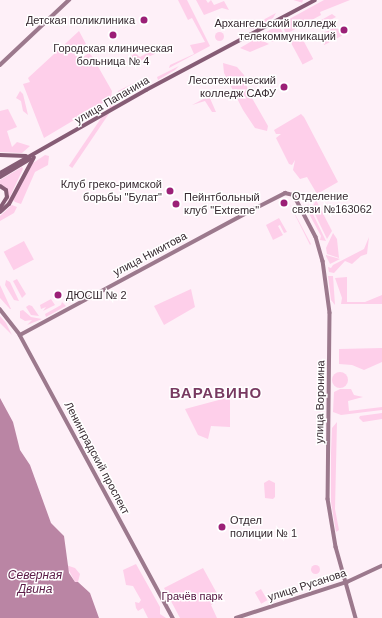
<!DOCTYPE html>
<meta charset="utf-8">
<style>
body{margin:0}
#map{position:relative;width:382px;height:618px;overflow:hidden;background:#fef0f8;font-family:Arial,sans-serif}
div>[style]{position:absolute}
.green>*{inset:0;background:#fecfea;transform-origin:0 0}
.round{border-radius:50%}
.water>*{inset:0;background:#ba85a4}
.secondary>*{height:3.5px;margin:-1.75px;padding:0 1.75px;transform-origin:1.75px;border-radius:1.75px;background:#9c798d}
.primary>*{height:4px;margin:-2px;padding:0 2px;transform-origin:2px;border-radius:2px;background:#865c75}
.dots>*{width:11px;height:11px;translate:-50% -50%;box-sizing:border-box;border:2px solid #fff;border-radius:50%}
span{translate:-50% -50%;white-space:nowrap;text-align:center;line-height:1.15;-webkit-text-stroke:3px #fff;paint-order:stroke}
.poi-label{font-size:11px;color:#362930}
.right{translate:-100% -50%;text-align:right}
.left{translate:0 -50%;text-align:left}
.street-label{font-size:11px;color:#362930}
.park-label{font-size:11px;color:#50103c}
.water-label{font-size:12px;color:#5c1c47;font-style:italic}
.district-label{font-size:15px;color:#783a61;font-weight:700;letter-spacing:1px}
</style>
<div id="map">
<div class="green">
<i style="clip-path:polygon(178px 0,187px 0,210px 46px,169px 68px,170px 65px,194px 54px,190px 45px,205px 42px,192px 18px,188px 20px)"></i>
<i style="clip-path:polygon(196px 0,206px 0,208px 3px,211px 0,214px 5px,224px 1px,229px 10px,222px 8px,204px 15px)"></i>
<i style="left:303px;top:0;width:3px;height:23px;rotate:108deg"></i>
<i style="clip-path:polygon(324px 0,350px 0,320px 12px,321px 15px,288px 33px,285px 32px,282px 23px)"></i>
<i style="clip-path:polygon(276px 13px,273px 18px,253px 29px,248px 28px)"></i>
<i style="clip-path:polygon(332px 14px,336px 17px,313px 29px,314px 24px)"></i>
<i style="clip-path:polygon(278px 25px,284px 34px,283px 36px,273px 42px,260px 36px)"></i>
<i style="left:337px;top:26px;width:11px;height:20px;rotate:63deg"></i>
<i style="clip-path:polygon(79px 31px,86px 44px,74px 54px,80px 59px,89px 53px,92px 56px,112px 91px,111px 98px,44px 138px,23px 84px,30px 82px,28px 78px)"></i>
<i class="round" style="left:214.5px;top:31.5px;width:9px;height:9px"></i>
<i style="left:301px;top:36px;width:26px;height:12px;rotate:62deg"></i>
<i style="clip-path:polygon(257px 38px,269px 44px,250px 52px,240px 48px)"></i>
<i style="clip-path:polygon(164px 44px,167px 48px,138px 62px,136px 66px,129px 58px,135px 53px,140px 57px)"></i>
<i style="clip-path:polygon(223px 63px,237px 67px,244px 75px,248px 91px,268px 126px,267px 131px,255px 128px,243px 110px,224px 73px)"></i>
<i style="clip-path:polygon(179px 66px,175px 70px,158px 80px,157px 77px)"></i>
<i style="clip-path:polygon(136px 82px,140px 83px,117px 96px,118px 91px)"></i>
<i style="clip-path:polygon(141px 85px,141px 89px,116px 103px,117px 99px)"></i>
<i style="clip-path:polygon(20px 91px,23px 94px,28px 115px,23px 111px,21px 101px,16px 98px)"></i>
<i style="clip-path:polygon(209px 96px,216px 112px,212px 112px,205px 101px,192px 105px)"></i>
<i style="left:112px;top:102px;width:4px;height:77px;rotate:34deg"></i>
<i style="clip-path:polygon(8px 109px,17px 127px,7px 131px,12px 147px,17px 142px,30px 146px,22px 153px,0 152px,0 111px)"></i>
<i style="clip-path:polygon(301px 114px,304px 117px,338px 182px,317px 194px,307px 177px,300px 179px,293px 170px,295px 160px,292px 165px,289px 164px,276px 138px,281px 134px,276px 134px,274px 130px)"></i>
<i style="clip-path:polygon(45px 155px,49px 156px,48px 165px,35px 172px,21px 204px,15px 202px,13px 200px,30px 165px)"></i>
<i style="clip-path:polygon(22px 167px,23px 169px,7px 203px,8px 192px,0 184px,0 180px)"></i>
<i style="clip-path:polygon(286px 197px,311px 244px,310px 245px)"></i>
<i style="clip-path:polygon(316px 200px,332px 231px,327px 239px,312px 208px)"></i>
<i style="clip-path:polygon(308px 204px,311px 210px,326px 241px,320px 240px,321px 236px,307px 210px)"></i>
<i style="clip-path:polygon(12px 205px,17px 207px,14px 213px,0 221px,0 216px)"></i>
<i style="clip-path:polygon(279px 218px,287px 232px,284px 233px,280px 225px,278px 226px,283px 235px,273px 240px,266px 225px)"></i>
<i style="clip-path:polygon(333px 233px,337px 239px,339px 258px,327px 254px,326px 248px)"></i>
<i style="clip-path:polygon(369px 237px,367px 254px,361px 256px,352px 264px,345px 261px,334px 273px,329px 272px,328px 267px,331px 268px,333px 265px,364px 249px)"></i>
<i style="left:24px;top:241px;width:21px;height:23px;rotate:62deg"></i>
<i style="clip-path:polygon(326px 256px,326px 255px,340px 259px,330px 264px)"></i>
<i style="clip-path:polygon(328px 276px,333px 276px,335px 305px,331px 300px)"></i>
<i style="clip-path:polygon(347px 277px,347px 302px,365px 302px,382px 295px,382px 304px,341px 304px,342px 298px,335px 278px)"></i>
<i style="clip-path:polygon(17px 279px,26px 294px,22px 298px,13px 281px)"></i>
<i style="clip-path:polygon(6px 280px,10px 282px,19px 301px,14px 300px,5px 285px)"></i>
<i style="clip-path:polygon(0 285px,11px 309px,10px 309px,0 298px)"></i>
<i style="clip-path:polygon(191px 289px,195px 307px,164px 325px,154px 306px)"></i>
<i style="clip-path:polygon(51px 299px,55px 305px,43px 311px,46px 307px,41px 309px,40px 305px)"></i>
<i style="clip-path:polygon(62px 302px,66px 306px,46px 317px,45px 314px,61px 305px)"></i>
<i style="clip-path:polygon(29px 305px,32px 306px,39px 316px,31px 315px,26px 307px)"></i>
<i style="clip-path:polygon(23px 310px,31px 317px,42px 319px,27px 325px,32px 320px,25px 321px,20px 318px,20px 311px)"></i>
<i style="clip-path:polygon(0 316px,6px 323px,12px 335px,0 323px)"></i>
<i style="clip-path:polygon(382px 348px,382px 362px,364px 370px,352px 365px,339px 364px,339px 349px)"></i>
<i class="round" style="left:332px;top:372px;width:16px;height:16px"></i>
<i style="clip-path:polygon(340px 389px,351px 389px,354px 395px,363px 397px,348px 401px,349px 411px,382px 407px,382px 410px,341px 415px,333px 412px,334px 392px)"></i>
<i style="clip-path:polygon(230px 397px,230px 427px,211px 426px,208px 439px,198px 435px,185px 409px)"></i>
<i style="clip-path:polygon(382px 413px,382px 419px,363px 422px,359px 418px,360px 416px)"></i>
<i style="clip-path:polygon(337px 422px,335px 509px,339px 530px,336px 532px,331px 502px,331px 453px,332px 428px)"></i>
<i style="clip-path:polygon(269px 480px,275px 483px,275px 497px,273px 499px,265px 498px,264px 483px)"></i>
<i style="clip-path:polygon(136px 564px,160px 607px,160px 614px,166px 618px,148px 618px,143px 608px,138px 611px,136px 608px,135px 602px,139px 603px,141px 600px,133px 586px,126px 585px,123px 570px)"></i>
<i class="round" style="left:310.5px;top:564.5px;width:9px;height:9px"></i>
<i style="clip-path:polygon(66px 565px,75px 568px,80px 574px,78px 582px,75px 582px)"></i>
<i style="clip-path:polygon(203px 568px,220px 599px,211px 605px,217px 618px,180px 618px,164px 588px)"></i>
<i style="left:261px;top:589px;width:13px;height:7px;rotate:61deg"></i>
</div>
<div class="water">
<i style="clip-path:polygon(0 398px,13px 422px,20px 450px,30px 465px,51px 523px,64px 536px,69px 573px,75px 582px,78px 582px,90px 593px,99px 618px,0 618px)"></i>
</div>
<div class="secondary">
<i style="left:0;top:65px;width:95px;rotate:-43.3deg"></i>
<i style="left:0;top:309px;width:33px;rotate:52deg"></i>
<i style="left:20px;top:335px;width:322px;rotate:61.6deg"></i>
<i style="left:20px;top:335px;width:266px;rotate:-28.3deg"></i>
<i style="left:254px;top:209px;width:35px;rotate:-27deg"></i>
<i style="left:285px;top:193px;width:9px;rotate:13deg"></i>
<i style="left:294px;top:195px;width:47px;rotate:62.4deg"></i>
<i style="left:316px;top:237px;width:25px;rotate:74deg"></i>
<i style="left:323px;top:261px;width:52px;rotate:82.3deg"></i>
<i style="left:330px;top:313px;width:186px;rotate:90.6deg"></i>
<i style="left:328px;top:499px;width:49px;rotate:80.5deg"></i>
<i style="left:336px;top:547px;width:74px;rotate:74.3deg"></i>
<i style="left:236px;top:618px;width:117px;rotate:-18deg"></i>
<i style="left:347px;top:582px;width:38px;rotate:-25deg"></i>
</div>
<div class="primary">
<i style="left:0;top:155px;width:26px;rotate:2deg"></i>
<i style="left:0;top:173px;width:168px;rotate:-29.6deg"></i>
<i style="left:146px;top:90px;width:191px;rotate:-28deg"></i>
<i style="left:0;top:177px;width:35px;rotate:-31deg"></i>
<i style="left:0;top:186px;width:7px;rotate:34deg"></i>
<i style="left:6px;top:190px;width:7px;rotate:82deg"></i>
<i style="left:7px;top:197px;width:13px;rotate:122deg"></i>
<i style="left:0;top:212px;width:12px;rotate:-42deg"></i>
<i style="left:9px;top:204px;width:53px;rotate:-62deg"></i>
</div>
<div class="dots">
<i style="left:144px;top:20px;background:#9b2077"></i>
<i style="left:344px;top:30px;background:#9b2077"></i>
<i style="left:113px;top:35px;background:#9b2077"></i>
<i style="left:284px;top:87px;background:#9b2077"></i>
<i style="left:170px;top:191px;background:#9b2077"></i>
<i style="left:284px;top:203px;background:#9b2077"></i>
<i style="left:176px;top:204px;background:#9b2077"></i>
<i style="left:58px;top:295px;background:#9b2077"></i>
<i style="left:222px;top:527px;background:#9b2077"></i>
</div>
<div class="poi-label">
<span class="right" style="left:135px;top:20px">Детская поликлиника</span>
<span class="right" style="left:336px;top:30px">Архангельский колледж<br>телекоммуникаций</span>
<span style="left:113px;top:55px">Городская клиническая<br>больница № 4</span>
<span class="right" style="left:276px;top:87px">Лесотехнический<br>колледж САФУ</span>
<span class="right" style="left:162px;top:191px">Клуб греко-римской<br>борьбы "Булат"</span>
<span class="left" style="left:292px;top:203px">Отделение<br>связи №163062</span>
<span class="left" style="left:184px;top:204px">Пейнтбольный<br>клуб "Extreme"</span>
<span class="left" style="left:66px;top:295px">ДЮСШ № 2</span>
<span class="left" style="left:230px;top:527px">Отдел<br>полиции № 1</span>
</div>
<div class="street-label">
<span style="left:112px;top:100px;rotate:-30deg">улица Папанина</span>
<span style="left:150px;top:254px;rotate:-28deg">улица Никитова</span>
<span style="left:320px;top:402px;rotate:-89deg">улица Воронина</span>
<span style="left:97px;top:458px;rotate:62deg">Ленинградский проспект</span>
<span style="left:307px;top:585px;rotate:-18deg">улица Русанова</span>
</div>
<div class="park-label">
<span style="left:192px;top:596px">Грачёв парк</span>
</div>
<div class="water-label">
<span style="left:35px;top:583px">Северная<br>Двина</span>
</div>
<div class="district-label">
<span style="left:216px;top:393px">ВАРАВИНО</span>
</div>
</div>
